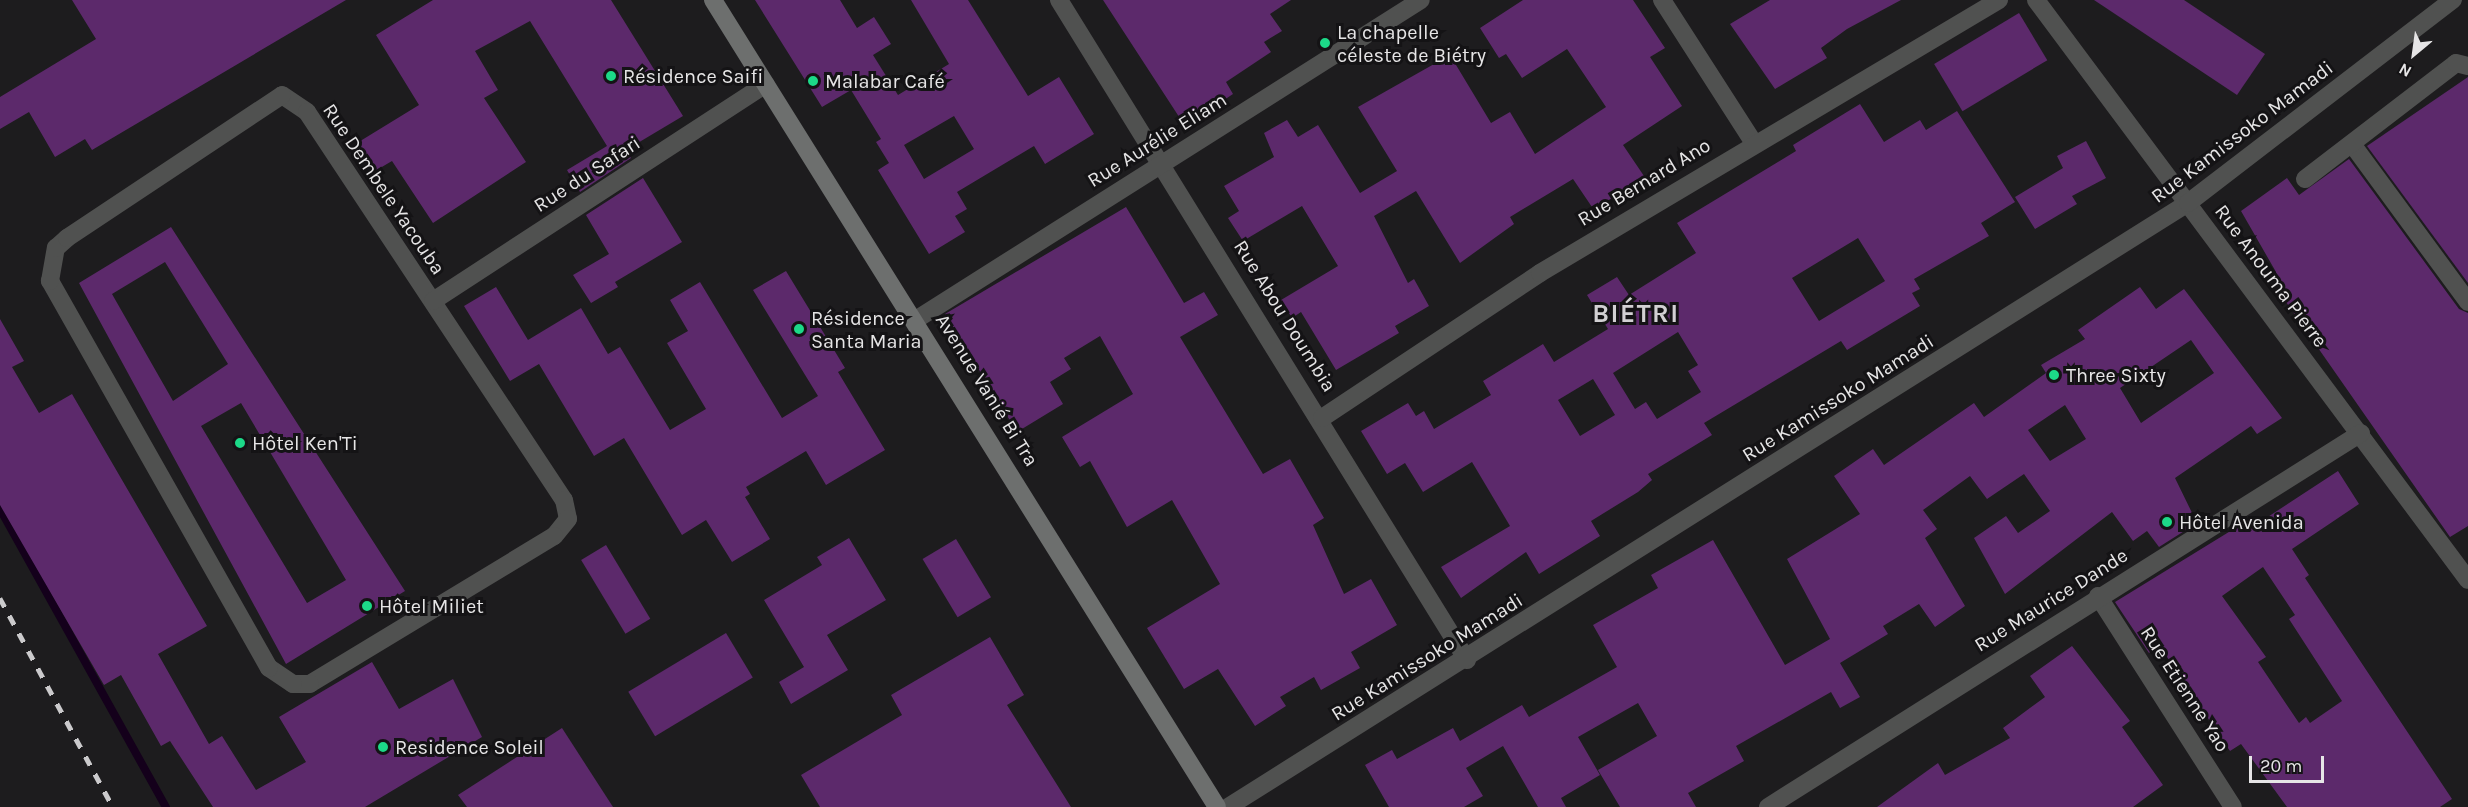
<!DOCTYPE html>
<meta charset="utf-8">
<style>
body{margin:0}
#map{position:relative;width:2468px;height:807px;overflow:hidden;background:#1d1c1e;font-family:Karla,sans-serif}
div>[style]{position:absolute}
.stream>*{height:8px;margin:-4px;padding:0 4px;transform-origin:4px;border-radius:4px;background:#14001b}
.building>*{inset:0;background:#5c296b;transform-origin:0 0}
.street>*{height:18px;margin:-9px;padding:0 9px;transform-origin:9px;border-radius:9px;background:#505150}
.secondary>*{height:18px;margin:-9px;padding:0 9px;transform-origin:9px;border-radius:9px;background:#6d6f6e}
.rail>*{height:4.5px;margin-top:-2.25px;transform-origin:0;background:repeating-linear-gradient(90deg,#cbcacc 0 10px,transparent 0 20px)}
.dots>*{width:16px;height:16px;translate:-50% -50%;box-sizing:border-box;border:3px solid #141315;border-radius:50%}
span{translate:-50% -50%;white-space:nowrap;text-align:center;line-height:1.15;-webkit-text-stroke:6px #141315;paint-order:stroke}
.poi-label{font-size:20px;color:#e6e5e6}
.left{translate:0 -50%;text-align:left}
.street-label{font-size:20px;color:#e6e5e6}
.district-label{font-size:26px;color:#d2d0d3;font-weight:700;letter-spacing:1.5px}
.north{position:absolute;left:2384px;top:24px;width:60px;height:60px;-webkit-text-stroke:4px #141315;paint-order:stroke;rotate:209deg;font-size:16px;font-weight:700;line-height:24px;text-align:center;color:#e6e5e6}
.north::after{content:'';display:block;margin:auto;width:21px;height:27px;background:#e6e5e6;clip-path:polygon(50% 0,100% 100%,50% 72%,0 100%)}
.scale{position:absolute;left:2249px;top:756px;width:75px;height:27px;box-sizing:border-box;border:3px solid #e6e5e6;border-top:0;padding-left:8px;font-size:18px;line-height:21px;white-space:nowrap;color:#e6e5e6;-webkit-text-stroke:4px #141315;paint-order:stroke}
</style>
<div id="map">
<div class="stream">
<i style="left:0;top:509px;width:341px;rotate:60.9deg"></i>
</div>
<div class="building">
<i style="clip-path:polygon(72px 0,346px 0,92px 150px,85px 139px,55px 157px,29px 112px,0 129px,0 97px,96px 39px)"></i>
<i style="clip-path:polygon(433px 0,611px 0,683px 116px,626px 150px,631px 158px,580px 192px,567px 170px,607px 146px,530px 21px,475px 51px,498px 90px,484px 98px,526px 162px,433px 223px,392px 161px,375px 171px,357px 143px,419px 105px,376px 35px)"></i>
<i style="clip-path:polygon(evenodd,755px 0,840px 0,857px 28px,874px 17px,891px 44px,873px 55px,898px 95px,949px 64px,911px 0,968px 0,1028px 96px,1059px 77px,1094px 134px,1045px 164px,1034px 146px,957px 192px,967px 209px,955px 216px,965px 232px,929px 254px,878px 170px,889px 163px,876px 142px,881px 139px,851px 90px,822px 107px,755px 0,954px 116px,974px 149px,924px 179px,904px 145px,954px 116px)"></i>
<i style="clip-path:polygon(1103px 0,1291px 0,1270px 14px,1282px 31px,1264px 42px,1271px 52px,1226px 82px,1233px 94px,1185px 126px)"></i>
<i style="clip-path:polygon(1523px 0,1633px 0,1665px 48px,1650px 57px,1682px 106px,1623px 145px,1644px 176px,1628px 187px,1594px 210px,1573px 179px,1510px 217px,1514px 224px,1460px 263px,1416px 191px,1374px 216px,1408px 283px,1414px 279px,1429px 306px,1395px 326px,1399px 333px,1336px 370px,1301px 312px,1292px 318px,1281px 300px,1338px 266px,1302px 206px,1243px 241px,1228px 218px,1239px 211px,1224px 186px,1274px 157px,1264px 133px,1287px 120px,1298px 137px,1318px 125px,1360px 193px,1397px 171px,1358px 107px,1450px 55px,1491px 123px,1510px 112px,1535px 154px,1606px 107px,1567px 49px,1522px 78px,1506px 54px,1499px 58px,1480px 28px)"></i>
<i style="clip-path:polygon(1770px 0,1901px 0,1847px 29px,1821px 48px,1827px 58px,1775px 89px,1730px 24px)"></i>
<i style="clip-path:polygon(2094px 0,2184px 0,2265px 54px,2237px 95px)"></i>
<i style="left:2019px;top:13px;width:55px;height:99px;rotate:59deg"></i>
<i style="clip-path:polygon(2468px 77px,2468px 283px,2367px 146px)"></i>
<i style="clip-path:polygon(evenodd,1860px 104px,1884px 142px,1920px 120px,1926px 130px,1957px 111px,2015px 202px,1981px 223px,1989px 236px,1914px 279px,1920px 289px,1912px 293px,1920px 306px,1847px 350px,1841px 341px,1704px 423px,1712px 435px,1648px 474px,1652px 480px,1638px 492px,1591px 521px,1600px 536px,1539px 574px,1526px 552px,1461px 598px,1441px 567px,1510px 526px,1472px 462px,1423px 492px,1405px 463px,1387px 474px,1361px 431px,1408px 403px,1416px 416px,1424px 411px,1434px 429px,1491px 395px,1483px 381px,1543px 344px,1554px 362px,1608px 329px,1587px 295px,1617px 277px,1629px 295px,1696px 253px,1677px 223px,1796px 151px,1793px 145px,1860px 104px,1858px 238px,1885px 281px,1819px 321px,1792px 278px,1858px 238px,1860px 104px,1678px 332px,1698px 365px,1688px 371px,1701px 392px,1657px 419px,1646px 402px,1635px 409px,1613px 373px,1678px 332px,1860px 104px,1593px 379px,1615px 415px,1580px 436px,1558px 400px,1593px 379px)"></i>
<i style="clip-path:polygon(2086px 141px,2106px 178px,2072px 196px,2077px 204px,2035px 229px,2015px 197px,2063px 168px,2057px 156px)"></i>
<i style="clip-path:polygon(2349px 159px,2459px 309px,2468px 313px,2468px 526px,2450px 537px,2270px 279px,2276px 272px,2241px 211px,2287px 178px,2299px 195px)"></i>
<i style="clip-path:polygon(643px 178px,682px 242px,615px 282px,618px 287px,591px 303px,573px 275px,609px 254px,586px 215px)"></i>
<i style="clip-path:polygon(1126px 207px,1184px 303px,1204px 292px,1218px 315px,1180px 337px,1263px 474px,1290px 459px,1324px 518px,1313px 525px,1344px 594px,1371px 579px,1397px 625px,1351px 652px,1360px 668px,1321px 690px,1314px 677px,1280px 697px,1286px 706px,1255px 726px,1218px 669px,1184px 689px,1147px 628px,1220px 584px,1172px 500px,1127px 527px,1090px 461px,1080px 467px,1062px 437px,1133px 394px,1100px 336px,1064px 358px,1071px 369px,1050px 382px,1063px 404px,1017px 432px,945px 314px)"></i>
<i style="clip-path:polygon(evenodd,171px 227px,405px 591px,286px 664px,79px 283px,171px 227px,165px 262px,228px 364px,173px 401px,112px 294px,165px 262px,171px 227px,241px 403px,346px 580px,307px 603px,201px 426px,241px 403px)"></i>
<i style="clip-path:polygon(786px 271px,845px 368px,838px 372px,885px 450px,826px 485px,806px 451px,746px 487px,750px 494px,745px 497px,770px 539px,732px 562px,706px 520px,682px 535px,624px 438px,594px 456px,539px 364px,510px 381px,464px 306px,496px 287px,528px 340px,581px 308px,608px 354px,620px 347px,670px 430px,706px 409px,667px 343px,688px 331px,670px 300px,700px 282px,782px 418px,818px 396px,753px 290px)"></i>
<i style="clip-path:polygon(evenodd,2140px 287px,2156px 309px,2184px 289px,2282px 418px,2257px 434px,2251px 426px,2175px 478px,2197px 523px,2159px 547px,2147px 531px,2133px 541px,2112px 512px,2005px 594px,1974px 538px,2006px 516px,2018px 533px,2050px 511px,2024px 474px,1987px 499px,1970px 476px,1923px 510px,1937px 529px,1925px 538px,1965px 606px,1935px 627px,1919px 604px,1883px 626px,1888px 634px,1840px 663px,1860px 697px,1840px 708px,1831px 692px,1736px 746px,1744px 761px,1688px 793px,1696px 807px,1620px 807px,1598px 770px,1657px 736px,1638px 703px,1578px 737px,1600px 775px,1561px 798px,1566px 807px,1538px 807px,1503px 746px,1466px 768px,1483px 796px,1464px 807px,1389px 807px,1365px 765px,1392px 750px,1397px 759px,1453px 728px,1460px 741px,1522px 705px,1529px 717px,1617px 667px,1593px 625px,1658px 588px,1651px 575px,1713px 540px,1785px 665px,1830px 639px,1787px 559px,1860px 514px,1834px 476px,1873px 449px,1884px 465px,1974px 403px,1984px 417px,2046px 373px,2041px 365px,2085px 339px,2078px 330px,2140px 287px,2191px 340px,2214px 373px,2141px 423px,2120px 388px,2191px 340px,2140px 287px,2065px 405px,2086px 439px,2050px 461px,2028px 430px,2065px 405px)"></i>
<i style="clip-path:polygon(0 319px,24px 361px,12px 367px,39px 413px,72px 394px,207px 626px,158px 654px,209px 744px,222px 736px,256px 790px,306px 762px,279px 717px,372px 662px,399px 709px,453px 679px,482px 737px,365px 807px,213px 807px,170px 741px,161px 746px,121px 675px,104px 685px,0 505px)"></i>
<i style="clip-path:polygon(evenodd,2338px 471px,2359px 504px,2292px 549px,2309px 575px,2305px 578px,2452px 799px,2440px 807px,2287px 807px,2241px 744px,2230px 751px,2159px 645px,2149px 653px,2115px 602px,2250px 519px,2254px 526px,2338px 471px,2263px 567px,2295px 615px,2289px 619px,2342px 701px,2310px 723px,2306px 717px,2299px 723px,2258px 662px,2266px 657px,2222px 596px,2263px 567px)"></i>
<i style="clip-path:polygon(849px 538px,886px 600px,827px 635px,848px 670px,791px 704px,779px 682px,804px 667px,764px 600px,822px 565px,817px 557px)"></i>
<i style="left:956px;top:539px;width:68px;height:39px;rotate:59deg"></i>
<i style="left:606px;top:545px;width:86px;height:29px;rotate:59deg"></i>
<i style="left:726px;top:633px;width:52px;height:114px;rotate:59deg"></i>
<i style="clip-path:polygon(990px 637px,1024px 695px,1007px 705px,1071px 807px,820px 807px,801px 775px,902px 715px,891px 695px)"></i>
<i style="clip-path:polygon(2072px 646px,2130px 721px,2122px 727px,2163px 785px,2133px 807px,1877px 807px,1938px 763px,1945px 775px,2010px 738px,2003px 728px,2045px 697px,2030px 676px)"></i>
<i style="clip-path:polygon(562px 728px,613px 807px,467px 807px,458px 795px)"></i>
</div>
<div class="street">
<i style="left:1059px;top:0;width:776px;rotate:58.28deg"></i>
<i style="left:1662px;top:0;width:169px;rotate:57.3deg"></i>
<i style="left:2036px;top:0;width:723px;rotate:53.32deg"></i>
<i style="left:282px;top:95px;width:30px;rotate:34deg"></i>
<i style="left:307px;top:112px;width:465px;rotate:56.5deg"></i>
<i style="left:564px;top:500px;width:19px;rotate:78deg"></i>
<i style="left:568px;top:519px;width:22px;rotate:129deg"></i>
<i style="left:554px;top:536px;width:285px;rotate:148.8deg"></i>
<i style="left:310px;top:684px;width:17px;rotate:180deg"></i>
<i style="left:293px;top:684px;width:29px;rotate:-146deg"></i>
<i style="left:269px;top:668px;width:445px;rotate:-119.5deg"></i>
<i style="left:50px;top:281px;width:34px;rotate:-80deg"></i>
<i style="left:56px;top:248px;width:15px;rotate:-42deg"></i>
<i style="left:67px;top:238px;width:258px;rotate:-33.6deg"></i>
<i style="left:2352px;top:144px;width:196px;rotate:53.7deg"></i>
<i style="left:2305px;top:179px;width:190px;rotate:-37.5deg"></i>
<i style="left:2456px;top:63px;width:12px;rotate:14deg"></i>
<i style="left:433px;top:301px;width:397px;rotate:-33.1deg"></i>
<i style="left:917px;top:319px;width:596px;rotate:-32.33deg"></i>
<i style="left:1322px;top:418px;width:262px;rotate:-33.6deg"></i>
<i style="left:1540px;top:273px;width:534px;rotate:-30.74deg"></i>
<i style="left:2098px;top:596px;width:250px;rotate:57.4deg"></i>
<i style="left:1228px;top:807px;width:1134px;rotate:-32.18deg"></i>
<i style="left:2188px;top:203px;width:334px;rotate:-37.5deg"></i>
<i style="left:1768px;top:807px;width:701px;rotate:-32.24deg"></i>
</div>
<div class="secondary">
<i style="left:713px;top:0;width:951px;rotate:58.01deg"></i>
</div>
<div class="rail">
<i style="left:0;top:598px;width:238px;rotate:61.6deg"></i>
</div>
<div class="dots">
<i style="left:1325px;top:43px;background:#1cd988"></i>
<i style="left:611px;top:76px;background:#1cd988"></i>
<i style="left:813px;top:81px;background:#1cd988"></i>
<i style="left:799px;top:329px;background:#1cd988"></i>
<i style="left:2054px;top:375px;background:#1cd988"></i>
<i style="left:240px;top:443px;background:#1cd988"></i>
<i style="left:2167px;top:522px;background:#1cd988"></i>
<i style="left:367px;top:606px;background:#1cd988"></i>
<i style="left:383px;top:747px;background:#1cd988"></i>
</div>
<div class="poi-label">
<span class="left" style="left:1337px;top:44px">La chapelle<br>céleste de Biétry</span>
<span class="left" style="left:623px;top:76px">Résidence Saifi</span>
<span class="left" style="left:825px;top:81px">Malabar Café</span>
<span class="left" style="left:811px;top:330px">Résidence<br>Santa Maria</span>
<span class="left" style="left:2066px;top:375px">Three Sixty</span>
<span class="left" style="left:252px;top:443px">Hôtel Ken'Ti</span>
<span class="left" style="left:2179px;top:522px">Hôtel Avenida</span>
<span class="left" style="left:379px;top:606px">Hôtel Miliet</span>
<span class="left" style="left:395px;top:747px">Residence Soleil</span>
</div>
<div class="street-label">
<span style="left:2242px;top:132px;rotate:-37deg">Rue Kamissoko Mamadi</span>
<span style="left:1157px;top:140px;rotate:-32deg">Rue Aurélie Eliam</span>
<span style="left:587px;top:174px;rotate:-33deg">Rue du Safari</span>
<span style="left:1644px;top:182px;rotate:-31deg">Rue Bernard Ano</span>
<span style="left:384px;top:189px;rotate:56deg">Rue Dembele Yacouba</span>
<span style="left:2271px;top:276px;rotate:53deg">Rue Anouma Pierre</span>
<span style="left:1285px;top:316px;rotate:58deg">Rue Abou Doumbia</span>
<span style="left:987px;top:390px;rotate:58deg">Avenue Vanié Bi Tra</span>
<span style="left:1838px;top:398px;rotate:-32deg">Rue Kamissoko Mamadi</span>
<span style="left:2051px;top:600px;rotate:-32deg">Rue Maurice Dande</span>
<span style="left:1427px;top:657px;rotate:-32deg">Rue Kamissoko Mamadi</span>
<span style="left:2185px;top:689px;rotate:57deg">Rue Etienne Yao</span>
</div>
<div class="district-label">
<span style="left:1636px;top:314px">BIÉTRI</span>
</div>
<div class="north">N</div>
<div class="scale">20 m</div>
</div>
